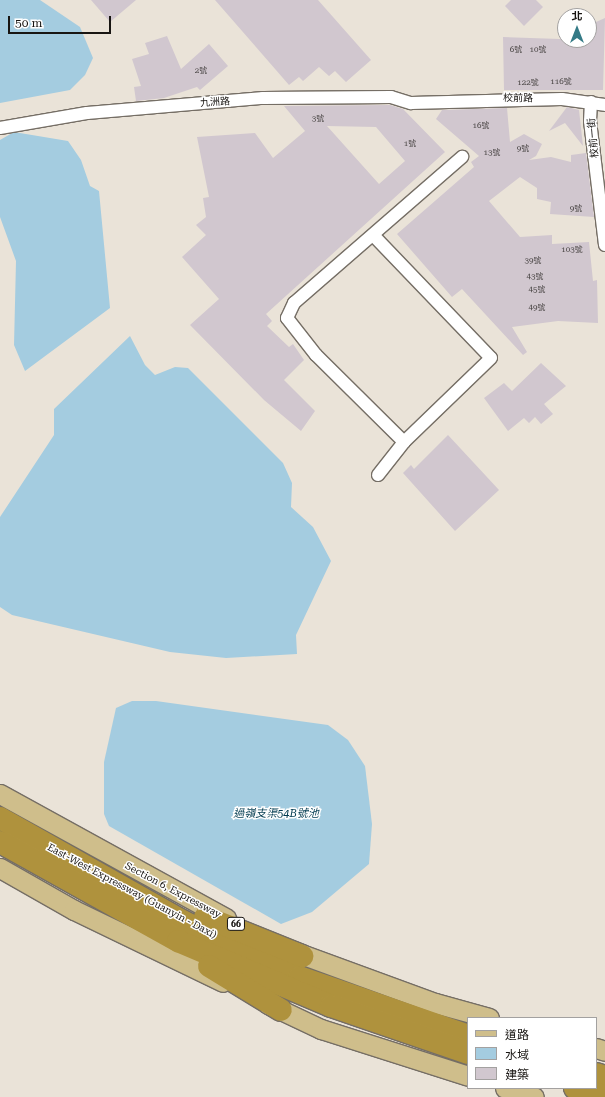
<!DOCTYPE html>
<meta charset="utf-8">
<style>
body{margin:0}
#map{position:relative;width:605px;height:1097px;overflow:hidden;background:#eae3d8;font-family:"Roboto Serif","Noto Sans TC",serif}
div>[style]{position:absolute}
.water>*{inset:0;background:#a4cce0}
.building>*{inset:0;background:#d1c7cf}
.roads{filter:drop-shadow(1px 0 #756e65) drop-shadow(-1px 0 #756e65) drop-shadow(0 1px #756e65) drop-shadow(0 -1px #756e65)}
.street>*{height:12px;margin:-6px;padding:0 6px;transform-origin:6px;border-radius:6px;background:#fff}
.primary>*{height:19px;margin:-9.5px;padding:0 9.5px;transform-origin:9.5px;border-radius:9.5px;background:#cfbe8b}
.highway>*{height:22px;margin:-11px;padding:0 11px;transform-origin:11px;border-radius:11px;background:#af923d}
span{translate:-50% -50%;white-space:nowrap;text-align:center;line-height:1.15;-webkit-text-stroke:3px #fff;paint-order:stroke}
.number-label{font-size:8px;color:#464241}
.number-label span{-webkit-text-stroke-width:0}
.shield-label span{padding:1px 3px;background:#fff;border:1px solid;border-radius:3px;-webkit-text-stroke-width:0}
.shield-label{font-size:9px;color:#181512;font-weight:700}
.street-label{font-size:10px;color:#181512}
.water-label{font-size:11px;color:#003a4f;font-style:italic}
.legend{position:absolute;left:467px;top:1017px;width:130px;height:72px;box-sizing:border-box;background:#fff;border:1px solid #a3a1a0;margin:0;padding:5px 7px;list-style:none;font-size:12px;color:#181512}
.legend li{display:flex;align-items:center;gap:8px;height:20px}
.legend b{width:20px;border:1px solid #a3a1a0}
.north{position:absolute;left:557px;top:8px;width:40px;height:40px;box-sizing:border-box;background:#fff;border:1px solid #a3a1a0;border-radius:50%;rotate:0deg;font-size:11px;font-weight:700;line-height:16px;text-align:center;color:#181512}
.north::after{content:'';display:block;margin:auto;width:14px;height:18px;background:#347a86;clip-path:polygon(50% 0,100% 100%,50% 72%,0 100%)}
.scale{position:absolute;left:8px;top:16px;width:103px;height:18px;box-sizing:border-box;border:2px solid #181512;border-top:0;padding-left:5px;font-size:12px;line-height:14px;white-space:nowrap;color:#181512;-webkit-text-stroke:3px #fff;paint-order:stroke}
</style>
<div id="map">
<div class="water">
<i style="clip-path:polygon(0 0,40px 0,80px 27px,93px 58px,85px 75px,70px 90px,0 103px)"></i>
<i style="clip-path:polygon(14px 132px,68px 141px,81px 160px,90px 186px,99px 191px,110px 308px,25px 371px,14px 345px,16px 261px,0 217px,0 140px)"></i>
<i style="clip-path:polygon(130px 336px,145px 365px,155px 375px,175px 367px,188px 368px,283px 463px,292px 483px,291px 507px,313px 527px,331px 561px,296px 635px,297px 654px,226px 658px,170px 652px,12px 615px,0 607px,0 517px,54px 435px,54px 409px)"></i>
<i style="clip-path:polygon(132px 701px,156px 701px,328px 725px,348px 740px,365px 766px,372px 824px,369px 864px,312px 912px,281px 924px,109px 826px,104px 814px,104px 762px,116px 708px)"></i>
</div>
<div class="building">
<i style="clip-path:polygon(91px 0,136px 0,110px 22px)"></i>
<i style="clip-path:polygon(215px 0,318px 0,371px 60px,346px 82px,335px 71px,329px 76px,319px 67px,303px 81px,299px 77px,289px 85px)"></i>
<i style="clip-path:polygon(511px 0,536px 0,543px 7px,524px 26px,505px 6px)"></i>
<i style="clip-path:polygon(605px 18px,603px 90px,504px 90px,503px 37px,589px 40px,589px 25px)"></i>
<i style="clip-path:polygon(167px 36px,181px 69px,209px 44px,228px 66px,200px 90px,197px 87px,164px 98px,136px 101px,134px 87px,141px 86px,132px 59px,149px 54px,145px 43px)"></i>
<i style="clip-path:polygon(evenodd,390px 105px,403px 109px,445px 152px,266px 314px,272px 321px,267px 326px,289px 347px,293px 344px,304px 360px,284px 380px,315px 411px,301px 431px,264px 400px,190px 325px,219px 299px,182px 257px,206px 235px,196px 225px,206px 217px,203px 198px,209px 197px,197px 137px,255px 133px,273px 158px,305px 131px,284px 106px,390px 105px,327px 126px,376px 127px,405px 161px,379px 184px,327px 126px)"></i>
<i style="clip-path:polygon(567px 107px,579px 110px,583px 146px,565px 123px,549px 131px)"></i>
<i style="clip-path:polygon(507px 108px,510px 142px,524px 134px,542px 144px,536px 156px,529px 160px,551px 157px,571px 162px,571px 155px,586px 153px,594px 217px,550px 214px,551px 202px,537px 199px,537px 188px,520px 177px,489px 201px,520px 237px,552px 235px,552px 244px,589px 242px,593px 281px,597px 280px,598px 323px,558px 321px,512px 327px,527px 352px,523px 355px,462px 289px,452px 297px,397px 234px,474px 167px,471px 162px,479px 156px,436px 119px,442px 110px)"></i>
<i style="clip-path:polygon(541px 363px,566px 386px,544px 404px,553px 414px,541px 424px,535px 417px,529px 423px,524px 418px,508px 431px,484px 398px,504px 383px,512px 391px)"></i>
<i style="clip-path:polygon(448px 435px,499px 490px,455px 531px,403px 473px,411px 465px,414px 469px)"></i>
</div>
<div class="roads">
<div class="street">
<i style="left:591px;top:102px;width:19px;rotate:93deg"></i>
<i style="left:590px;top:121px;width:125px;rotate:83.1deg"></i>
<i style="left:0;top:128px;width:88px;rotate:-9.8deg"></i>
<i style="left:87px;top:113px;width:177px;rotate:-4.9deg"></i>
<i style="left:263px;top:98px;width:128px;rotate:-0.4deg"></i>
<i style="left:391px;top:97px;width:21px;rotate:17deg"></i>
<i style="left:411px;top:103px;width:151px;rotate:-1.5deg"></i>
<i style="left:562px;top:99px;width:43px;rotate:7.9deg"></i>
<i style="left:373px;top:235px;width:170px;rotate:46.2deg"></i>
<i style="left:491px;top:358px;width:121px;rotate:136deg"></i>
<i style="left:404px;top:442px;width:42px;rotate:128.2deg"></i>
<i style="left:404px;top:442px;width:124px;rotate:-135.3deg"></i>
<i style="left:316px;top:355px;width:47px;rotate:-128.1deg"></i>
<i style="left:287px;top:318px;width:17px;rotate:-65deg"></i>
<i style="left:294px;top:303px;width:223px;rotate:-41deg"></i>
</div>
<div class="primary">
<i style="left:0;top:794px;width:258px;rotate:28.8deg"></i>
<i style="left:0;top:868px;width:85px;rotate:29.6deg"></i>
<i style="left:74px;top:910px;width:165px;rotate:25.8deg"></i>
<i style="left:290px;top:950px;width:154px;rotate:20.1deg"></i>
<i style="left:435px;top:1003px;width:56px;rotate:15.5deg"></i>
<i style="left:268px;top:1004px;width:59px;rotate:25.3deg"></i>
<i style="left:321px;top:1029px;width:154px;rotate:17.7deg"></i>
<i style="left:596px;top:1048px;width:9px;rotate:18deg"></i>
<i style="left:505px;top:1088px;width:30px;rotate:17deg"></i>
</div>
<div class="highway">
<i style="left:0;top:818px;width:211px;rotate:29.5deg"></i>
<i style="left:184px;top:922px;width:127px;rotate:25.6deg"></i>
<i style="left:299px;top:977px;width:179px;rotate:19.2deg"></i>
<i style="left:0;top:842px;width:204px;rotate:29.1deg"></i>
<i style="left:178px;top:941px;width:166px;rotate:23deg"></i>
<i style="left:331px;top:1006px;width:145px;rotate:18.9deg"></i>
<i style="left:205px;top:917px;width:105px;rotate:21.9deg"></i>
<i style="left:209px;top:966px;width:84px;rotate:31.4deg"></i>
<i style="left:596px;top:1074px;width:9px;rotate:18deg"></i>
<i style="left:575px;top:1088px;width:31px;rotate:15deg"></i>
</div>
</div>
<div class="number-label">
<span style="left:516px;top:50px">6號</span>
<span style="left:538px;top:50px">10號</span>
<span style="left:201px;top:71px">2號</span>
<span style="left:561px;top:82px">116號</span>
<span style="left:528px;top:83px">122號</span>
<span style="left:318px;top:119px">3號</span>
<span style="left:481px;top:126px">16號</span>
<span style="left:410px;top:144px">1號</span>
<span style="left:523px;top:149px">9號</span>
<span style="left:492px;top:153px">13號</span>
<span style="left:576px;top:209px">9號</span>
<span style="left:572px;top:250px">103號</span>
<span style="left:533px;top:261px">39號</span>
<span style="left:535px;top:277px">43號</span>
<span style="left:537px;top:290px">45號</span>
<span style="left:537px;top:308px">49號</span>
</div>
<div class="shield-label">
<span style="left:236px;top:924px">66</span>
</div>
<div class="street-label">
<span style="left:518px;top:98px;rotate:1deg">校前路</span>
<span style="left:215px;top:102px;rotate:-4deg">九洲路</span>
<span style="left:593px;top:138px;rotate:-95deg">校前一街</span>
<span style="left:173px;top:890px;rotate:28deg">Section 6, Expressway</span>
<span style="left:132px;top:891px;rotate:28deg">East-West Expressway (Guanyin - Daxi)</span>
</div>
<div class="water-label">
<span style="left:276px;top:814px">過嶺支渠54B號池</span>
</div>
<ul class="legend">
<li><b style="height:5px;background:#cfbe8b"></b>道路</li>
<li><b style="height:11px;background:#a4cce0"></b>水域</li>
<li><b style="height:11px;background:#d1c7cf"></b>建築</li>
</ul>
<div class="north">北</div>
<div class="scale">50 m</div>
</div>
